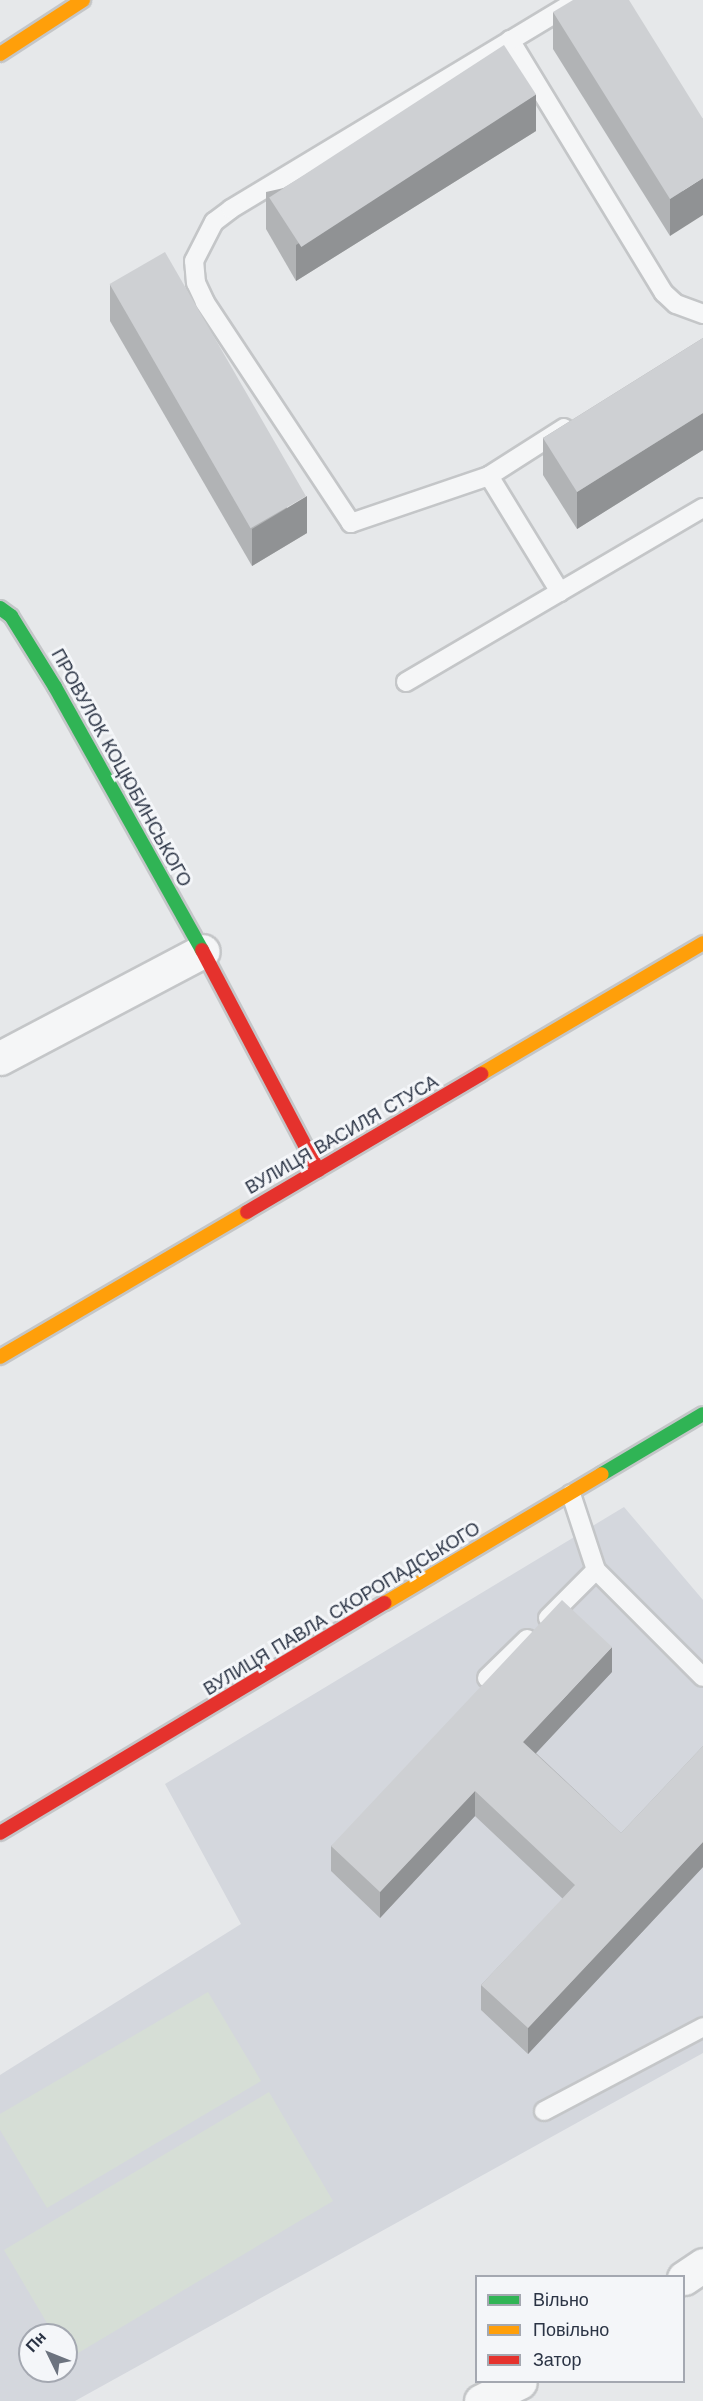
<!DOCTYPE html>
<meta charset="utf-8">
<style>
body{margin:0}
#map{position:relative;width:703px;height:2401px;overflow:hidden;background:#e6e8ea;font-family:"Work Sans",sans-serif}
div>[style]{position:absolute}
.built>*{inset:0;background:#d4d7dd}
.green>*{inset:0;background:#d6ded6}
.roads{filter:drop-shadow(2px 0 #c4c6c8) drop-shadow(-2px 0 #c4c6c8) drop-shadow(0 2px #c4c6c8) drop-shadow(0 -2px #c4c6c8)}
.lane>*{height:18px;margin:-9px;padding:0 9px;transform-origin:9px;border-radius:9px;background:#f5f6f7}
.street>*{height:33px;margin:-16.5px;padding:0 16.5px;transform-origin:16.5px;border-radius:16.5px;background:#f5f6f7}
.fast>*{height:14px;margin:-7px;padding:0 7px;transform-origin:7px;border-radius:7px;background:#30b455}
.slow>*{height:14px;margin:-7px;padding:0 7px;transform-origin:7px;border-radius:7px;background:#ff9f0a}
.jam>*{height:14px;margin:-7px;padding:0 7px;transform-origin:7px;border-radius:7px;background:#e5322d}
.wall>*{inset:0;background:#b1b3b5}
.shaded-wall>*{inset:0;background:#909294}
.building>*{inset:0;background:#ced0d3;transform-origin:0 0}
span{translate:-50% -50%;white-space:nowrap;text-align:center;line-height:1.15;-webkit-text-stroke:6px #f4f6f9;paint-order:stroke}
.street-label{font-size:18px;color:#2b3445}
.legend{position:absolute;left:475px;top:2275px;width:210px;height:108px;box-sizing:border-box;background:#f4f6f9;border:2px solid #a4a8b1;margin:0;padding:8px 10px;list-style:none;font-size:18px;color:#2b3445}
.legend li{display:flex;align-items:center;gap:12px;height:30px}
.legend b{width:30px;border:2px solid #a4a8b1}
.north{position:absolute;left:18px;top:2323px;width:60px;height:60px;box-sizing:border-box;background:#f4f6f9;border:2px solid #a4a8b1;border-radius:50%;rotate:313deg;font-size:16px;font-weight:700;line-height:24px;text-align:center;color:#2b3445}
.north::after{content:'';display:block;margin:auto;width:21px;height:27px;background:#6c737f;clip-path:polygon(50% 0,100% 100%,50% 72%,0 100%)}
</style>
<div id="map">
<div class="built">
<i style="clip-path:polygon(evenodd,624px 1507px,703px 1600px,703px 2053px,75px 2401px,0 2401px,0 2075px,241px 1924px,165px 1784px,624px 1507px,30px 2335px,66px 2335px,66px 2371px,30px 2371px,30px 2335px)"></i>
</div>
<div class="green">
<i style="clip-path:polygon(208px 1992px,261px 2081px,47px 2208px,0 2130px,0 2114px)"></i>
<i style="clip-path:polygon(269px 2092px,333px 2201px,68px 2359px,66px 2335px,54px 2335px,4px 2250px)"></i>
</div>
<div class="roads">
<div class="lane">
<i style="left:510px;top:40px;width:296px;rotate:58.7deg"></i>
<i style="left:664px;top:293px;width:16px;rotate:43deg"></i>
<i style="left:676px;top:304px;width:29px;rotate:20deg"></i>
<i style="left:564px;top:428px;width:89px;rotate:147.4deg"></i>
<i style="left:489px;top:476px;width:146px;rotate:161.2deg"></i>
<i style="left:351px;top:523px;width:265px;rotate:-123.5deg"></i>
<i style="left:205px;top:302px;width:21px;rotate:-115deg"></i>
<i style="left:196px;top:283px;width:22px;rotate:-95deg"></i>
<i style="left:194px;top:261px;width:44px;rotate:-62.9deg"></i>
<i style="left:214px;top:222px;width:21px;rotate:-37deg"></i>
<i style="left:231px;top:209px;width:404px;rotate:-31.1deg"></i>
<i style="left:489px;top:476px;width:136px;rotate:58.5deg"></i>
<i style="left:406px;top:682px;width:344px;rotate:-30.4deg"></i>
<i style="left:596px;top:1570px;width:151px;rotate:45deg"></i>
<i style="left:548px;top:1618px;width:68px;rotate:-45deg"></i>
<i style="left:596px;top:1570px;width:80px;rotate:-108.2deg"></i>
<i style="left:487px;top:1678px;width:56px;rotate:-44.3deg"></i>
<i style="left:544px;top:2111px;width:180px;rotate:-27.8deg"></i>
</div>
<div class="street">
<i style="left:0;top:1058px;width:229px;rotate:-27.8deg"></i>
<i style="left:684px;top:2278px;width:23px;rotate:-34deg"></i>
<i style="left:481px;top:2401px;width:43px;rotate:-26deg"></i>
</div>
<div class="fast">
<i style="left:0;top:608px;width:14px;rotate:36deg"></i>
<i style="left:11px;top:616px;width:84px;rotate:58.2deg"></i>
<i style="left:55px;top:687px;width:301px;rotate:60.8deg"></i>
<i style="left:602px;top:1474px;width:117px;rotate:-30.7deg"></i>
</div>
<div class="slow">
<i style="left:0;top:54px;width:99px;rotate:-33deg"></i>
<i style="left:481px;top:1074px;width:258px;rotate:-30.5deg"></i>
<i style="left:0;top:1357px;width:286px;rotate:-30.4deg"></i>
<i style="left:385px;top:1603px;width:252px;rotate:-30.7deg"></i>
</div>
<div class="jam">
<i style="left:202px;top:950px;width:249px;rotate:62.2deg"></i>
<i style="left:247px;top:1212px;width:272px;rotate:-30.5deg"></i>
<i style="left:0;top:1833px;width:448px;rotate:-30.9deg"></i>
</div>
</div>
<div class="wall">
<i style="clip-path:polygon(553px 12px,703px 119px,670px 236px,553px 49px)"></i>
<i style="clip-path:polygon(536px 131px,296px 281px,266px 229px,266px 192px)"></i>
<i style="clip-path:polygon(110px 284px,307px 533px,252px 566px,110px 321px)"></i>
<i style="clip-path:polygon(703px 338px,703px 450px,577px 529px,543px 475px,543px 438px)"></i>
<i style="clip-path:polygon(612px 1672px,536px 1753px,621px 1833px,703px 1746px,703px 1867px,528px 2054px,481px 2010px,481px 1985px,563px 1899px,475px 1816px,380px 1918px,331px 1871px,331px 1846px)"></i>
</div>
<div class="shaded-wall">
<i style="clip-path:polygon(536px 94px,536px 131px,296px 281px,296px 245px)"></i>
<i style="clip-path:polygon(703px 178px,703px 215px,670px 236px,670px 199px)"></i>
<i style="clip-path:polygon(703px 413px,703px 450px,577px 529px,577px 492px)"></i>
<i style="clip-path:polygon(307px 496px,307px 533px,252px 566px,252px 529px)"></i>
<i style="clip-path:polygon(612px 1647px,612px 1672px,523px 1767px,523px 1742px)"></i>
<i style="clip-path:polygon(475px 1791px,475px 1816px,380px 1918px,380px 1892px)"></i>
<i style="clip-path:polygon(703px 1842px,703px 1867px,528px 2054px,528px 2028px)"></i>
</div>
<div class="building">
<i style="clip-path:polygon(573px 0,629px 0,703px 119px,703px 178px,670px 199px,553px 12px)"></i>
<i style="left:504px;top:45px;width:59px;height:280px;rotate:57deg"></i>
<i style="left:165px;top:252px;width:282px;height:64px;rotate:60deg"></i>
<i style="clip-path:polygon(703px 338px,703px 413px,577px 492px,543px 438px)"></i>
<i style="clip-path:polygon(562px 1600px,612px 1647px,523px 1742px,621px 1833px,703px 1746px,703px 1842px,528px 2028px,481px 1985px,575px 1885px,475px 1791px,380px 1892px,331px 1846px)"></i>
</div>
<div class="street-label">
<span style="left:121px;top:768px;rotate:61deg">ПРОВУЛОК КОЦЮБИНСЬКОГО</span>
<span style="left:342px;top:1135px;rotate:-30deg">ВУЛИЦЯ ВАСИЛЯ СТУСА</span>
<span style="left:342px;top:1609px;rotate:-31deg">ВУЛИЦЯ ПАВЛА СКОРОПАДСЬКОГО</span>
</div>
<ul class="legend">
<li><b style="height:8px;background:#30b455"></b>Вільно</li>
<li><b style="height:8px;background:#ff9f0a"></b>Повільно</li>
<li><b style="height:8px;background:#e5322d"></b>Затор</li>
</ul>
<div class="north">Пн</div>
</div>
